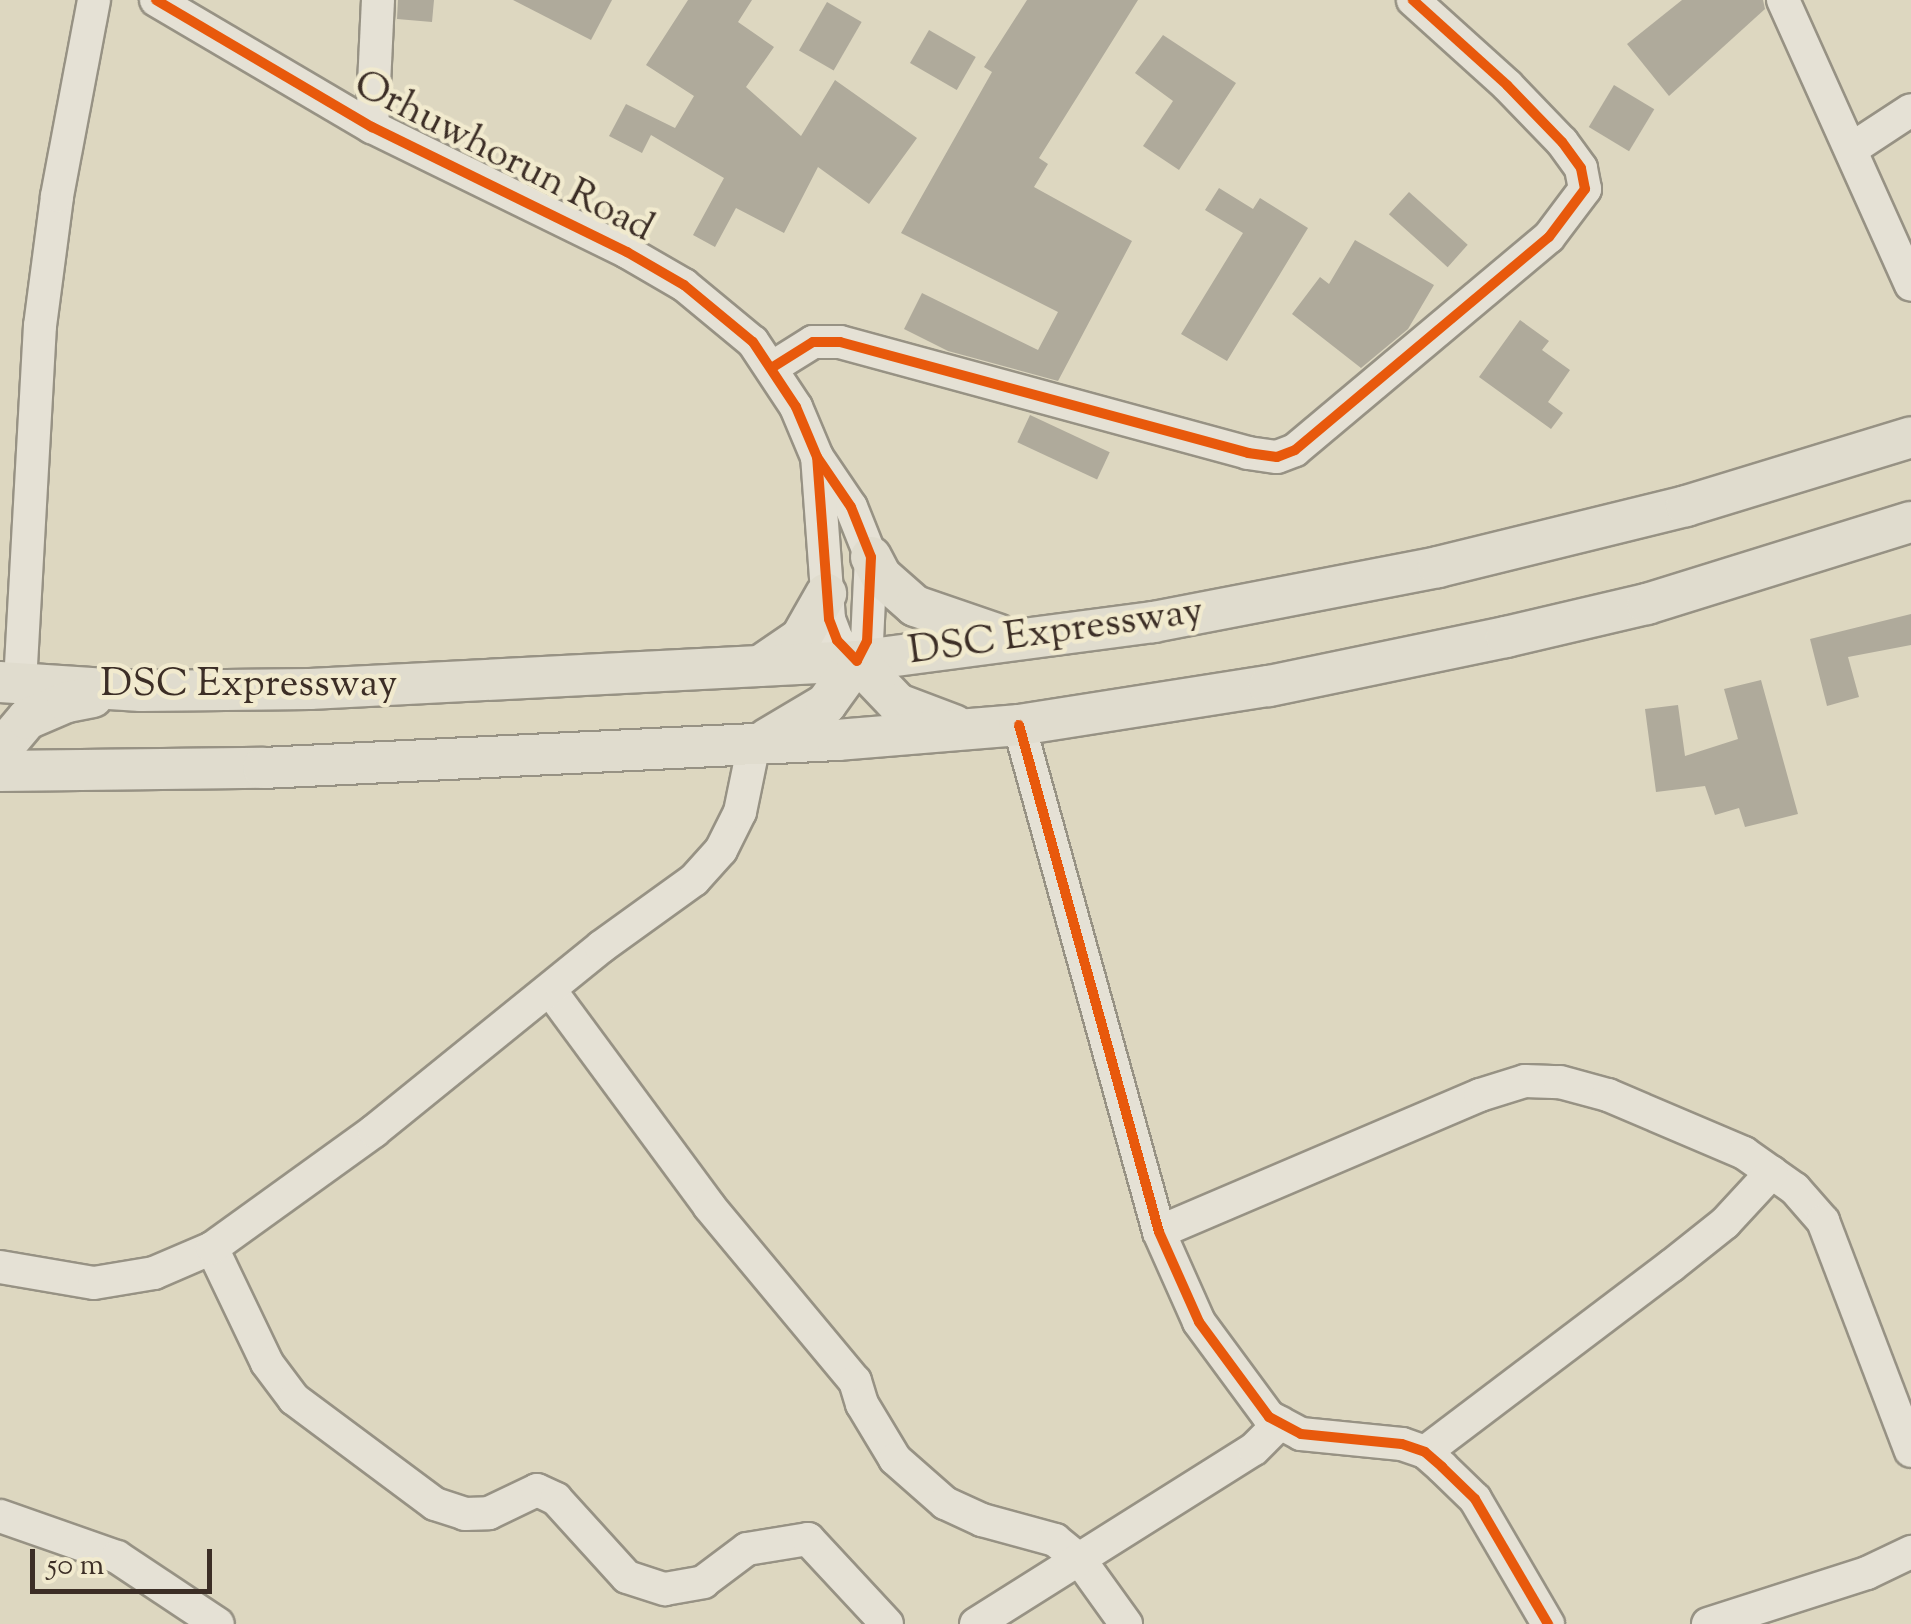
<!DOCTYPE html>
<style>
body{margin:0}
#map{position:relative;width:1911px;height:1624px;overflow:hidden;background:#ddd7c0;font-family:"Sorts Mill Goudy",serif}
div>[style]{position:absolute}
.building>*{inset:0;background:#afaa9b;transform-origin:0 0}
.roads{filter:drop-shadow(2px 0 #979284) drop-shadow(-2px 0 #979284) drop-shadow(0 2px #979284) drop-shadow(0 -2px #979284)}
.minor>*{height:32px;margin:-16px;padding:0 16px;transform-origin:16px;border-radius:16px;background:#e5e1d5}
.major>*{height:40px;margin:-20px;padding:0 20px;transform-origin:20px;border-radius:20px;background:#e0dcce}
.cycleway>*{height:10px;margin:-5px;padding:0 5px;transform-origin:5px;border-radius:5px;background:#e8590c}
span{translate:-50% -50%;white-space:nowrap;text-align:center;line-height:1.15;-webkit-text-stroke:9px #f1eace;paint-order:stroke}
.street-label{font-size:40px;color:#3c2e26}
.scale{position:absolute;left:30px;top:1549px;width:182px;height:45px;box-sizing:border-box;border:5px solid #3c2e26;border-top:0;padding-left:12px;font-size:30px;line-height:35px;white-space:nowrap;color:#3c2e26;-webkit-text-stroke:8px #f1eace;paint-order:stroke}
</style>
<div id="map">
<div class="building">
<i style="clip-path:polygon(398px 0,434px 0,432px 22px,397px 19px)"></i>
<i style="clip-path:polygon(513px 0,612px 0,591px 40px)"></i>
<i style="clip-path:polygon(688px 0,752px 0,738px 22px,774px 47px,746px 87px,801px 136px,835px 80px,917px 138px,869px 204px,818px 167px,784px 233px,736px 208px,715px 247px,693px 235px,724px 178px,651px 135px,642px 153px,609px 136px,626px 104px,675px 128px,694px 96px,646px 65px)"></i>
<i style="clip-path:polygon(1027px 0,1138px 0,1039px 158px,1048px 164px,1034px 187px,1132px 241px,1058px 381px,948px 351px,904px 329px,922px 293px,1038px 350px,1058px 312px,901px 233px,992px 72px,984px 67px)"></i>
<i style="clip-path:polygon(1682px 0,1763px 0,1765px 9px,1669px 96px,1627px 44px)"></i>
<i style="left:827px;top:2px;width:40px;height:56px;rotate:30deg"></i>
<i style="left:929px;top:30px;width:54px;height:38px;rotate:30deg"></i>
<i style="clip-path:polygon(1163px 35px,1236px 83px,1179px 170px,1143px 146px,1173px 101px,1135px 73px)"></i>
<i style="left:1614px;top:85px;width:47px;height:49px;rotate:31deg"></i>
<i style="clip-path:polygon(1219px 188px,1253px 209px,1260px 198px,1308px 228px,1227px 361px,1181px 334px,1243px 233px,1205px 210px)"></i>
<i style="left:1409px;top:192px;width:79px;height:30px;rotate:42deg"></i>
<i style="clip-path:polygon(1355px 240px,1434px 285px,1408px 329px,1361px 368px,1292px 314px,1320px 277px,1329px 284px)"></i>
<i style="clip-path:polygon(1520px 320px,1549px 341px,1542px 350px,1570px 370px,1548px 402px,1563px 413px,1551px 429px,1479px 377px)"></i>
<i style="left:1030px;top:415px;width:88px;height:30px;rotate:25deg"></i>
<i style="clip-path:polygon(1911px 614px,1911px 645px,1848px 657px,1859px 697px,1827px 706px,1810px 639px)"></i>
<i style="clip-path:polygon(1761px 680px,1798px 814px,1745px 827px,1739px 808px,1715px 815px,1705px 786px,1656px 792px,1645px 709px,1678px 705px,1685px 756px,1738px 739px,1724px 689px)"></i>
</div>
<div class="roads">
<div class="minor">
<i style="left:156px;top:0;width:251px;rotate:30.5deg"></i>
<i style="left:372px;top:127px;width:284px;rotate:26.1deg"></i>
<i style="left:627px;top:252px;width:66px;rotate:30.1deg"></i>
<i style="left:684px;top:285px;width:89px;rotate:39.6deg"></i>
<i style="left:753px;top:342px;width:78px;rotate:56.5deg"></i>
<i style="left:796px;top:407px;width:54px;rotate:67.2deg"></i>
<i style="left:817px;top:457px;width:60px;rotate:55.8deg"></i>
<i style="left:851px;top:507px;width:54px;rotate:68.2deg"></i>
<i style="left:871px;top:557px;width:84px;rotate:92.7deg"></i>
<i style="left:867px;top:641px;width:22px;rotate:117deg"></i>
<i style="left:857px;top:661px;width:29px;rotate:-134deg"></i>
<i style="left:837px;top:640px;width:22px;rotate:-111deg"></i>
<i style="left:829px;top:619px;width:162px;rotate:-94.2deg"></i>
<i style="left:1783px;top:0;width:312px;rotate:65.8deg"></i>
<i style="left:372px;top:127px;width:127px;rotate:-87.3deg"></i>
<i style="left:1853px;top:148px;width:69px;rotate:-33.2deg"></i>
<i style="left:773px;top:367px;width:47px;rotate:-32deg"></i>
<i style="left:813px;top:342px;width:27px"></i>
<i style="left:840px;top:342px;width:423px;rotate:15.2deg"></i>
<i style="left:1248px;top:453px;width:29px;rotate:8deg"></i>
<i style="left:1277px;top:457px;width:19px;rotate:-21deg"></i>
<i style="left:1295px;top:450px;width:331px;rotate:-40deg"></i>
<i style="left:1549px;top:237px;width:60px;rotate:-53.1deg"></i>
<i style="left:1585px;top:189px;width:21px;rotate:-101deg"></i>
<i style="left:1581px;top:168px;width:32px;rotate:-126deg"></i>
<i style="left:1562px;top:142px;width:79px;rotate:-134deg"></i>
<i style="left:1507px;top:85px;width:127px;rotate:-137.9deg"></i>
<i style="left:20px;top:683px;width:358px;rotate:-86.8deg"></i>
<i style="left:40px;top:326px;width:131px;rotate:-82.5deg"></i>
<i style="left:57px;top:196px;width:199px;rotate:-79.3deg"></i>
<i style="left:1019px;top:725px;width:526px;rotate:74.56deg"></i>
<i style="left:1159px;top:1232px;width:98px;rotate:66deg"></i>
<i style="left:1199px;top:1322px;width:118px;rotate:53.6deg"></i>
<i style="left:1269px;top:1417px;width:36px;rotate:28deg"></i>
<i style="left:1301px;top:1434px;width:101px;rotate:5.7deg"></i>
<i style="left:1402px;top:1444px;width:24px;rotate:19deg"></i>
<i style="left:1425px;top:1452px;width:23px;rotate:41deg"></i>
<i style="left:1442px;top:1467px;width:46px;rotate:44.1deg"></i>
<i style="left:1475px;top:1499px;width:145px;rotate:59.7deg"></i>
<i style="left:550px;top:990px;width:268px;rotate:53.6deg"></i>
<i style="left:709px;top:1206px;width:228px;rotate:50.2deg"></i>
<i style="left:855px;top:1381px;width:24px;rotate:73deg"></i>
<i style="left:862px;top:1404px;width:64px;rotate:59deg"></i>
<i style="left:895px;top:1459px;width:67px;rotate:41.3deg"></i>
<i style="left:945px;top:1503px;width:41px;rotate:24.7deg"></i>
<i style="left:982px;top:1520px;width:76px;rotate:15.3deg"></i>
<i style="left:1055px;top:1540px;width:32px;rotate:39deg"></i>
<i style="left:1080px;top:1560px;width:79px;rotate:54.3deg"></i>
<i style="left:1159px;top:1232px;width:349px;rotate:-23.1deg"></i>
<i style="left:1480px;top:1095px;width:47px;rotate:-17.3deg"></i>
<i style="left:1525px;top:1081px;width:35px;rotate:2deg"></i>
<i style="left:1560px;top:1082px;width:50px;rotate:15.2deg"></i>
<i style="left:1608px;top:1095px;width:148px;rotate:23.1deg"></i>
<i style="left:1744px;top:1153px;width:62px;rotate:35.2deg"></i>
<i style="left:1795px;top:1189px;width:43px;rotate:48.8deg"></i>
<i style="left:1823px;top:1221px;width:246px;rotate:69.1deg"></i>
<i style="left:212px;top:1248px;width:127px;rotate:64.4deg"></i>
<i style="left:267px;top:1363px;width:45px;rotate:53.1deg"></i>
<i style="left:294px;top:1399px;width:176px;rotate:36.7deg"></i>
<i style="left:435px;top:1504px;width:32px;rotate:18deg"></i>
<i style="left:465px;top:1514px;width:24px;rotate:-2deg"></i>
<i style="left:489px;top:1513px;width:53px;rotate:-25.6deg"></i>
<i style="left:537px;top:1490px;width:21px;rotate:25deg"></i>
<i style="left:556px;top:1499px;width:105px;rotate:47.7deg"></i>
<i style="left:627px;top:1577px;width:40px;rotate:18deg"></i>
<i style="left:665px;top:1589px;width:39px;rotate:-10deg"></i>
<i style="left:703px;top:1582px;width:55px;rotate:-36.9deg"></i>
<i style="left:747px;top:1549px;width:62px;rotate:-9.3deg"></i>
<i style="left:808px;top:1539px;width:116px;rotate:47.1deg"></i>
<i style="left:0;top:1267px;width:95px;rotate:9.7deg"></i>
<i style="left:94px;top:1283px;width:61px;rotate:-9.5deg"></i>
<i style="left:154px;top:1273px;width:63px;rotate:-23.3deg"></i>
<i style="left:212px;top:1248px;width:200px;rotate:-35.8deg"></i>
<i style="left:374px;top:1131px;width:292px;rotate:-39deg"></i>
<i style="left:601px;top:947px;width:115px;rotate:-35.8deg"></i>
<i style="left:694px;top:880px;width:40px;rotate:-48deg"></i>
<i style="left:721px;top:850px;width:42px;rotate:-63.4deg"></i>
<i style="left:740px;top:812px;width:69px;rotate:-78.4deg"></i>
<i style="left:1425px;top:1452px;width:308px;rotate:-37.1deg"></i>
<i style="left:1671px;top:1266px;width:69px;rotate:-38.5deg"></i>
<i style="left:1725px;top:1223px;width:69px;rotate:-47.3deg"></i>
<i style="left:0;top:1516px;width:124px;rotate:19.3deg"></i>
<i style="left:117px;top:1557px;width:121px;rotate:33.6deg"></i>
<i style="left:976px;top:1624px;width:328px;rotate:-32.2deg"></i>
<i style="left:1254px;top:1449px;width:37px;rotate:-45deg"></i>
<i style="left:1708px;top:1624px;width:167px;rotate:-17.8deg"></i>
<i style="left:1867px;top:1573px;width:49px;rotate:-25.5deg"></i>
</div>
<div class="major">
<i style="left:871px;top:557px;width:21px;rotate:62deg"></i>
<i style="left:881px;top:576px;width:45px;rotate:41.4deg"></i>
<i style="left:915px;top:606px;width:87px;rotate:18.9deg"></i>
<i style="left:760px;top:666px;width:50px;rotate:-34.3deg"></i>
<i style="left:801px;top:638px;width:51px;rotate:-60.4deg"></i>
<i style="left:0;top:682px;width:141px;rotate:3.7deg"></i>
<i style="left:141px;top:691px;width:169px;rotate:-0.7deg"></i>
<i style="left:310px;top:689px;width:548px;rotate:-2.93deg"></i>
<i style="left:857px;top:661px;width:299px;rotate:-7.5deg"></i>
<i style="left:1153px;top:622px;width:290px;rotate:-10.9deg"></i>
<i style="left:1438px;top:567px;width:255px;rotate:-13.8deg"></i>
<i style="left:1686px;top:506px;width:235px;rotate:-17deg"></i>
<i style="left:767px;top:739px;width:69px;rotate:-30.7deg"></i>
<i style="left:826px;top:704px;width:53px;rotate:-54.2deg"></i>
<i style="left:857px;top:661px;width:59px;rotate:46.4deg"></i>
<i style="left:898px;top:704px;width:60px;rotate:20.6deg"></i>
<i style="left:0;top:751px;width:42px;rotate:-49.8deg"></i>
<i style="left:27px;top:719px;width:43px;rotate:-23deg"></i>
<i style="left:67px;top:702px;width:26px;rotate:-11deg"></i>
<i style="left:0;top:771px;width:263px;rotate:-0.7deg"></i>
<i style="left:263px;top:768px;width:575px;rotate:-2.79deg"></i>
<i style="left:837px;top:740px;width:183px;rotate:-4.7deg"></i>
<i style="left:1019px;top:725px;width:253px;rotate:-8.9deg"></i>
<i style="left:1269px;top:686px;width:242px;rotate:-11.7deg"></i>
<i style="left:1506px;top:637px;width:145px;rotate:-13.2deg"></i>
<i style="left:1647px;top:604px;width:276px;rotate:-17.3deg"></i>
</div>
</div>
<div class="cycleway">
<i style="left:156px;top:0;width:251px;rotate:30.5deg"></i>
<i style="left:372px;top:127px;width:284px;rotate:26.1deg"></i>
<i style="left:627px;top:252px;width:66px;rotate:30.1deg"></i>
<i style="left:684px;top:285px;width:89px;rotate:39.6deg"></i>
<i style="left:753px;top:342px;width:78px;rotate:56.5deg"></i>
<i style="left:796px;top:407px;width:54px;rotate:67.2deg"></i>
<i style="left:817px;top:457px;width:60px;rotate:55.8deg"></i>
<i style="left:851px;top:507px;width:54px;rotate:68.2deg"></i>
<i style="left:871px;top:557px;width:84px;rotate:92.7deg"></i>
<i style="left:867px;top:641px;width:22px;rotate:117deg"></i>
<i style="left:857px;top:661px;width:29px;rotate:-134deg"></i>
<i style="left:837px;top:640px;width:22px;rotate:-111deg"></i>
<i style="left:829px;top:619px;width:162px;rotate:-94.2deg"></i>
<i style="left:773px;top:367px;width:47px;rotate:-32deg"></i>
<i style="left:813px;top:342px;width:27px"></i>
<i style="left:840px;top:342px;width:423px;rotate:15.2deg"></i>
<i style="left:1248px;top:453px;width:29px;rotate:8deg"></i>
<i style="left:1277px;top:457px;width:19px;rotate:-21deg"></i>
<i style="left:1295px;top:450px;width:331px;rotate:-40deg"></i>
<i style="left:1549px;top:237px;width:60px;rotate:-53.1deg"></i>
<i style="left:1585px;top:189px;width:21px;rotate:-101deg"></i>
<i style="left:1581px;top:168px;width:32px;rotate:-126deg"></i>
<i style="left:1562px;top:142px;width:79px;rotate:-134deg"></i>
<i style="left:1507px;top:85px;width:127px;rotate:-137.9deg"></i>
<i style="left:1019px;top:725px;width:526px;rotate:74.56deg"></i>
<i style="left:1159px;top:1232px;width:98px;rotate:66deg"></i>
<i style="left:1199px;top:1322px;width:118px;rotate:53.6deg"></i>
<i style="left:1269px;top:1417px;width:36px;rotate:28deg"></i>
<i style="left:1301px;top:1434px;width:101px;rotate:5.7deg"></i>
<i style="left:1402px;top:1444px;width:24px;rotate:19deg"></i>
<i style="left:1425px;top:1452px;width:23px;rotate:41deg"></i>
<i style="left:1442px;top:1467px;width:46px;rotate:44.1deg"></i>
<i style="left:1475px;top:1499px;width:145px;rotate:59.7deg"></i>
</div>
<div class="street-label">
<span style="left:503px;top:158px;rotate:27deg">Orhuwhorun Road</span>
<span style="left:1056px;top:633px;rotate:-8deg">DSC Expressway</span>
<span style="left:249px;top:686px">DSC Expressway</span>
</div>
<div class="scale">50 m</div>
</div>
